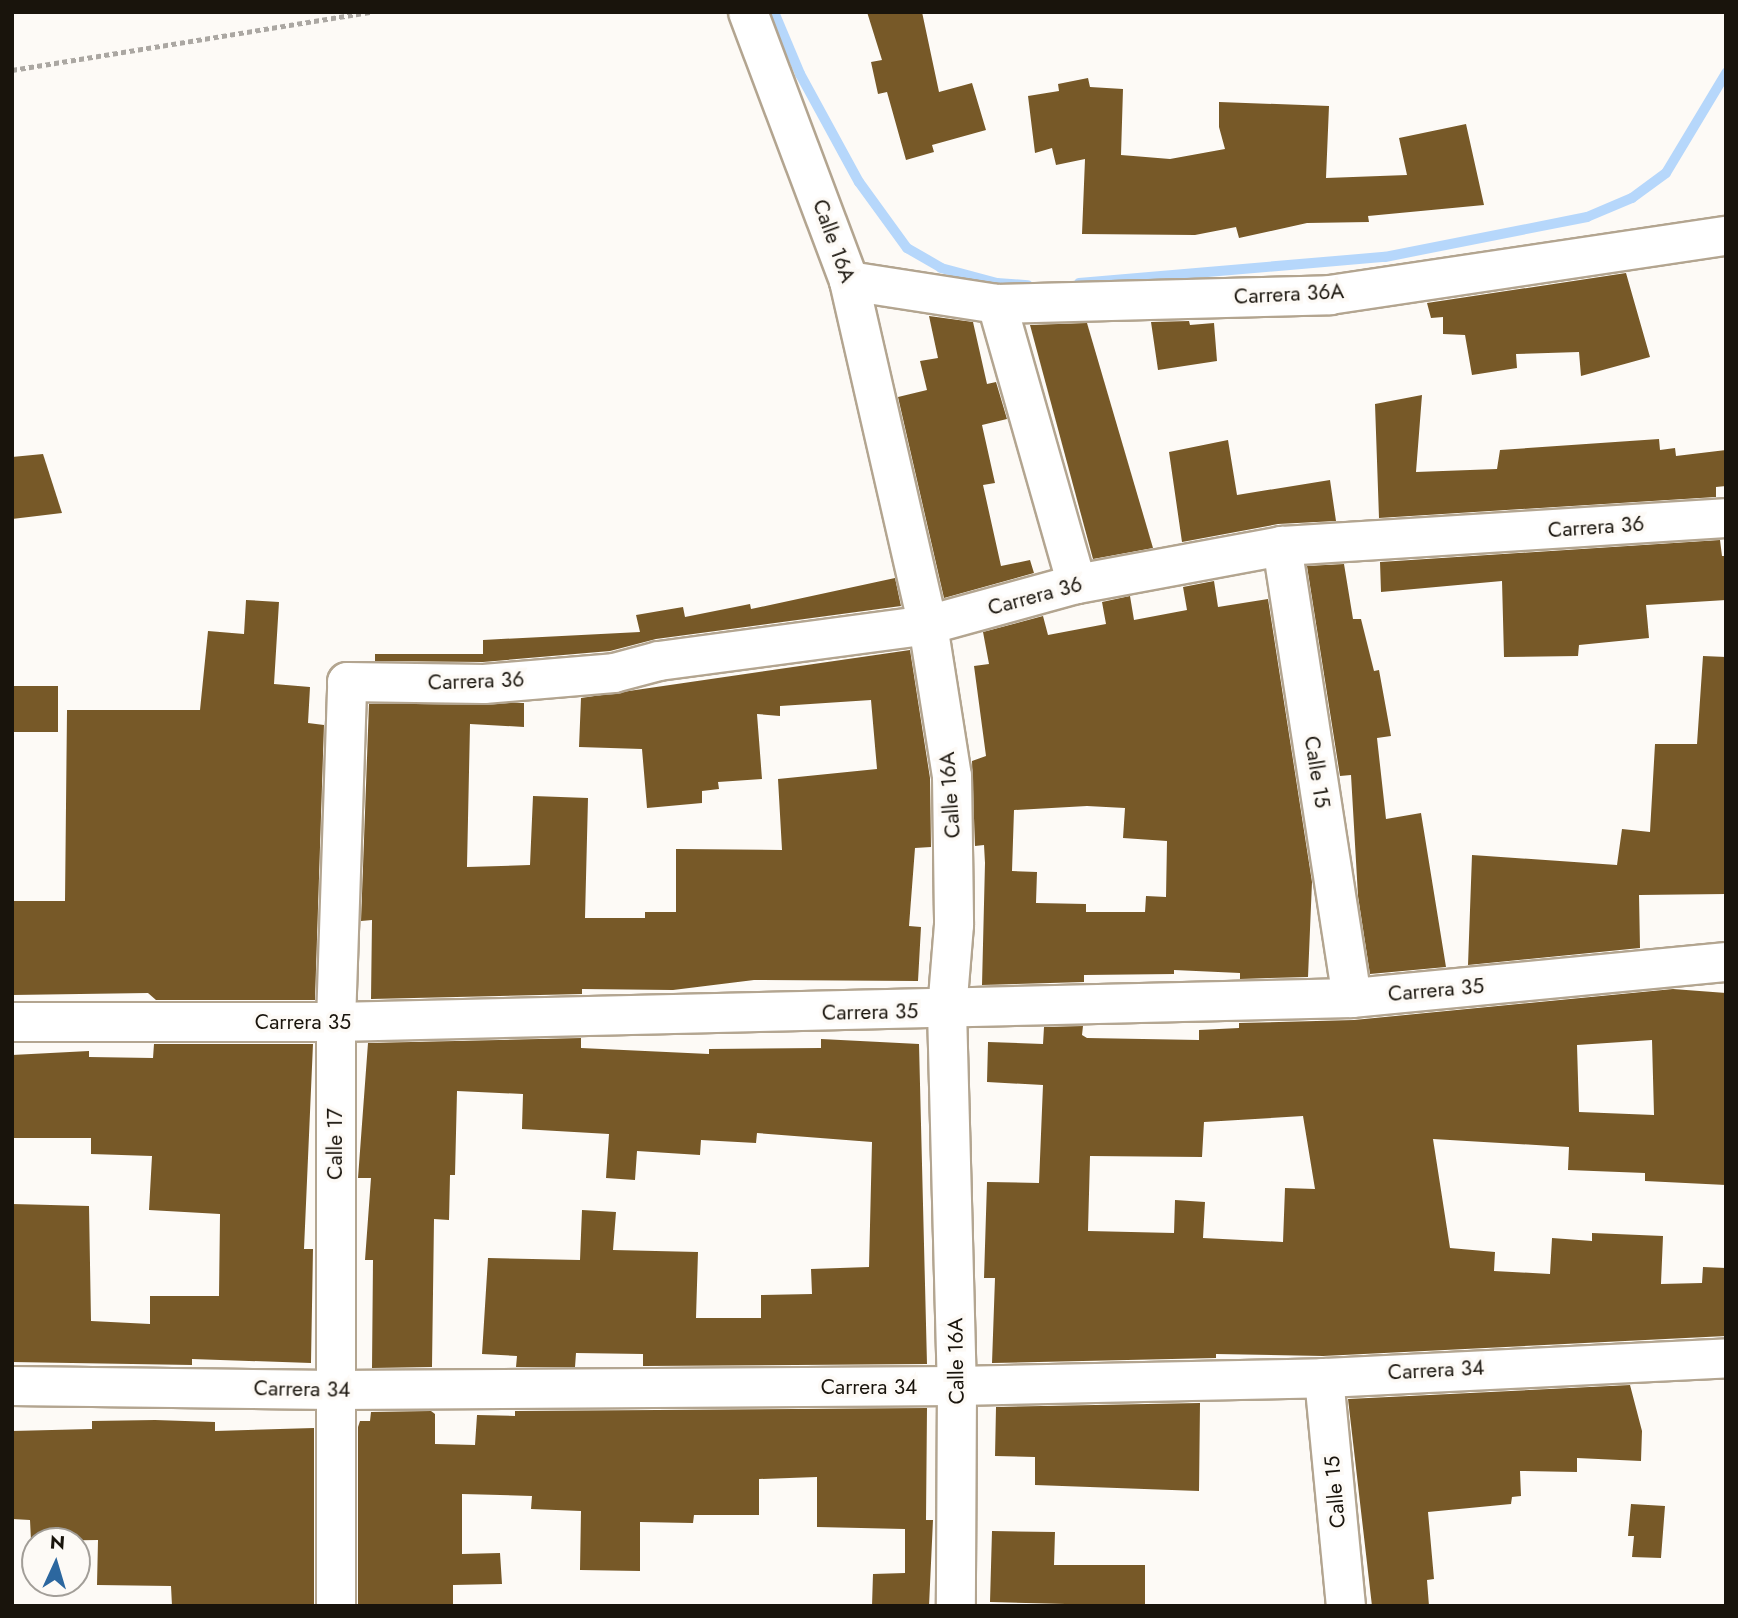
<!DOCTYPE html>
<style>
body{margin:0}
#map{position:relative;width:1738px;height:1618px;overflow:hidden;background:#fdfaf6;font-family:Jost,sans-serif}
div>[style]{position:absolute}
.stream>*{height:10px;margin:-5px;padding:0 5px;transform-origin:5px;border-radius:5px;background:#b6d7fb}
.building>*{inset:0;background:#775928;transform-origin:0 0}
.path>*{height:4.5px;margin-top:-2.25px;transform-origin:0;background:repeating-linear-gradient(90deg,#aba7a2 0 5px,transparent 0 8.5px)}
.roads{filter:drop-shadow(2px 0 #b3a590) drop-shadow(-2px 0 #b3a590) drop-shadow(0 2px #b3a590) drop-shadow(0 -2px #b3a590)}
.minor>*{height:38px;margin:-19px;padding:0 19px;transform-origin:19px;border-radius:19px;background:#fff}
span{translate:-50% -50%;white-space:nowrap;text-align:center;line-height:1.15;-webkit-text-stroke:7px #fdfaf6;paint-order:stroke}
.street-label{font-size:21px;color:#19140c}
.frame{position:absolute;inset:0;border:14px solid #19140c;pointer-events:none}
.north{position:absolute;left:21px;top:1527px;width:70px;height:70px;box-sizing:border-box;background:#fdfaf6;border:2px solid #a29e98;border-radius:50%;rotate:4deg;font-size:19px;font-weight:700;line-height:28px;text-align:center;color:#19140c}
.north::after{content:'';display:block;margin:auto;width:24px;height:32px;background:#2c679f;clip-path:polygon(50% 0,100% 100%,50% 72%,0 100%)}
</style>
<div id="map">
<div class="stream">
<i style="left:774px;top:12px;width:67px;rotate:67.2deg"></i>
<i style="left:800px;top:74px;width:123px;rotate:61.4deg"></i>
<i style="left:859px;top:182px;width:82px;rotate:54deg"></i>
<i style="left:907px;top:248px;width:39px;rotate:30deg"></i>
<i style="left:941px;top:268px;width:58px;rotate:15deg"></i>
<i style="left:997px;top:283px;width:31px;rotate:4deg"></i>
<i style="left:1079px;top:283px;width:307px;rotate:-4.9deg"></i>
<i style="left:1385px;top:257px;width:206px;rotate:-11.2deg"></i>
<i style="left:1587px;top:217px;width:49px;rotate:-22.9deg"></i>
<i style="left:1632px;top:198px;width:42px;rotate:-36.3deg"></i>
<i style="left:1666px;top:173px;width:117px;rotate:-59deg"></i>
</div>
<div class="building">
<i style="clip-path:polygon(867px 12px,922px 12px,939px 92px,972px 83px,986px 130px,932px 145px,934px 152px,906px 160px,887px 92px,878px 94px,871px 62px,882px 60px)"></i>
<i style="clip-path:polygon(1088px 78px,1090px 87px,1123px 89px,1121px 155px,1170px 159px,1225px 149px,1219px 127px,1219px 102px,1329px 106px,1326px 178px,1407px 175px,1399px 138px,1466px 124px,1484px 205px,1368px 216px,1369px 222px,1307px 223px,1239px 238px,1236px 227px,1195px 235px,1082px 234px,1085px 159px,1056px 165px,1052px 148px,1035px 153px,1028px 96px,1059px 91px,1058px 84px)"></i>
<i style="clip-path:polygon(1626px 273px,1650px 357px,1581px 376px,1579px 352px,1516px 354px,1517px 368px,1472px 375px,1465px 335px,1443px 334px,1443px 317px,1431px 318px,1427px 303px)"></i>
<i style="clip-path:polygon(929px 316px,973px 322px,987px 384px,996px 382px,1007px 419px,982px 425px,995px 483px,983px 485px,1001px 566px,1030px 560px,1034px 573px,944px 598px,898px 397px,927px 390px,920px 361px,938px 358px)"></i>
<i style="clip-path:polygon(1189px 321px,1190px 325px,1214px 323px,1217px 361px,1158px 370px,1151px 322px)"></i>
<i style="clip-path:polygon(1087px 323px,1153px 548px,1093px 559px,1030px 325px)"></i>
<i style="clip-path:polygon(1422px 395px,1416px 472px,1497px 469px,1500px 450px,1659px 439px,1660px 450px,1675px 448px,1676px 456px,1726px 450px,1726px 486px,1716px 487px,1716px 497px,1379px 518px,1375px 404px)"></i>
<i style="clip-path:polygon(1228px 440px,1237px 495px,1330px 480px,1336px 521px,1278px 524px,1182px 542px,1169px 452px)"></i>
<i style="clip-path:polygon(43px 454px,62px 513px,12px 519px,12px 457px)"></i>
<i style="clip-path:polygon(1720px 540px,1722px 556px,1726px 556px,1726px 600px,1646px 605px,1649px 638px,1579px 645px,1578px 656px,1504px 657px,1502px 581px,1381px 592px,1380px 562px)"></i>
<i style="clip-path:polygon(1344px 564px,1353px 619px,1361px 619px,1374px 671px,1379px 670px,1391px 736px,1377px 738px,1386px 819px,1421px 813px,1446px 967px,1370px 974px,1358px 896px,1351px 775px,1340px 776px,1307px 566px)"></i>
<i style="clip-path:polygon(895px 578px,901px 606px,656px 639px,610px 651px,483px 662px,375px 661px,375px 654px,483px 654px,483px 640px,640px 632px,636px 615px,683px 607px,685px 617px,750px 604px,751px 609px)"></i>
<i style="clip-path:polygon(evenodd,1214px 581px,1218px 607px,1268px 599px,1312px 882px,1308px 977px,1240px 979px,1240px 973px,1174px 970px,1174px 974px,1084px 975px,1084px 982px,982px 985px,985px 863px,984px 845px,975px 846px,972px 761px,986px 756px,974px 666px,989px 664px,983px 632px,1043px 616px,1048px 635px,1106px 624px,1102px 602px,1130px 596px,1134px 620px,1187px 610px,1183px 587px,1214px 581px,1087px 806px,1125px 808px,1123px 838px,1167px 841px,1166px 897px,1146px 896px,1145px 912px,1086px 912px,1086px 904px,1036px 903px,1037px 872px,1012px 871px,1014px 810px,1087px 806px)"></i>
<i style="clip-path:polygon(246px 600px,279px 602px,274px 684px,310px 687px,308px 723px,324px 725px,315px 1000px,156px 1000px,148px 993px,12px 995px,12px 901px,65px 901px,67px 710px,200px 710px,208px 631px,244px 634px)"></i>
<i style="clip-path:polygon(910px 650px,930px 778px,931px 847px,915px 848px,909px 926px,921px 927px,918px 981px,754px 980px,673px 990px,582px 989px,582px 994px,371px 999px,372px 920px,361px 921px,369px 704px,524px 703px,524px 727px,470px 724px,467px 867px,530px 865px,533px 796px,588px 798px,585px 918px,645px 918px,645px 912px,676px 912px,676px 849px,782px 850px,778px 779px,877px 769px,871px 700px,780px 706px,780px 716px,757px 714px,762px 779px,718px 782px,719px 789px,702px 791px,702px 803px,647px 808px,642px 749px,579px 747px,581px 698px)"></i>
<i style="clip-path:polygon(1703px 656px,1726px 657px,1726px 894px,1639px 895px,1640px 948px,1468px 965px,1472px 855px,1617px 865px,1622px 829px,1650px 832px,1655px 744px,1697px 744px)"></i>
<i style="left:12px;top:686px;width:46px;height:46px"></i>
<i style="clip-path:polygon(evenodd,1673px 989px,1726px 993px,1726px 1185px,1645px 1181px,1645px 1173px,1568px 1170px,1569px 1147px,1433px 1139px,1450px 1248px,1495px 1252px,1494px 1271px,1550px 1274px,1552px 1238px,1592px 1241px,1592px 1233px,1663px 1236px,1661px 1284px,1702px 1283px,1703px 1267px,1726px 1268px,1726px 1336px,1323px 1356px,1216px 1354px,1216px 1358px,992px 1363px,995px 1278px,984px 1278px,987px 1182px,1039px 1183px,1043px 1085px,987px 1082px,988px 1042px,1043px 1044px,1044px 1027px,1083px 1026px,1082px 1035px,1087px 1038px,1199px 1040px,1199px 1030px,1239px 1028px,1239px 1023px,1354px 1020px,1673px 989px,1652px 1040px,1654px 1115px,1579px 1112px,1577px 1045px,1652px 1040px,1673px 989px,1303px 1116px,1315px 1189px,1285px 1188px,1283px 1242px,1203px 1238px,1205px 1202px,1175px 1200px,1174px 1233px,1088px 1231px,1090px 1156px,1202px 1157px,1204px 1122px,1303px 1116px)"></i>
<i style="clip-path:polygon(581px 1038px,581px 1048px,709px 1054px,709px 1049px,821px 1048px,821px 1039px,919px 1044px,927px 1364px,643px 1366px,643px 1354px,576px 1353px,575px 1367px,516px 1367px,517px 1356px,482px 1354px,488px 1258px,580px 1260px,582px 1210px,616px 1212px,613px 1250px,698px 1252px,696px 1318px,761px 1318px,761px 1295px,812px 1294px,811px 1269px,869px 1267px,872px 1142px,757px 1133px,756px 1143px,701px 1140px,700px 1155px,637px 1151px,635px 1180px,606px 1178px,609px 1134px,522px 1129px,523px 1094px,457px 1091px,455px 1175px,450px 1175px,449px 1220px,434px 1219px,432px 1367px,372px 1368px,373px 1260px,365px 1260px,371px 1178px,358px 1178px,368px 1043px)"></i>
<i style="clip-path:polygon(154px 1044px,313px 1044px,304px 1249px,313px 1249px,311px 1363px,192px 1359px,192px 1365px,12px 1362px,12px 1204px,89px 1206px,91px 1321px,150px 1324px,150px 1296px,219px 1296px,220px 1214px,149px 1210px,152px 1156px,91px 1154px,91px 1138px,12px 1138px,12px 1055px,89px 1051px,89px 1057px,153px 1058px)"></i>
<i style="clip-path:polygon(1630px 1385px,1642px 1431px,1641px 1461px,1577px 1458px,1577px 1472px,1520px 1471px,1521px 1496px,1512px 1497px,1511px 1504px,1428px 1512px,1434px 1579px,1427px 1580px,1429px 1606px,1372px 1606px,1348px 1399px)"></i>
<i style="clip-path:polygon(1200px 1403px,1199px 1491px,1035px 1485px,1035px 1457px,995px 1456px,996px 1407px)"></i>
<i style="clip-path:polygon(927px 1408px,926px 1520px,933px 1520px,929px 1606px,872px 1606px,873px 1574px,905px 1573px,905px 1529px,817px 1527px,817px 1477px,759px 1479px,759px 1515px,694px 1515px,693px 1523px,640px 1522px,640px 1571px,580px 1570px,581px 1511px,531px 1509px,532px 1496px,462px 1494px,462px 1554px,500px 1553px,502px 1584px,453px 1585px,453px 1606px,358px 1606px,358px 1427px,360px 1421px,370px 1421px,371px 1412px,431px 1411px,435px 1414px,435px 1444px,475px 1445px,477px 1415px,515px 1416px,515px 1411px)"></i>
<i style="clip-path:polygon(155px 1420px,215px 1422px,215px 1431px,314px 1428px,314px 1606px,172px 1606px,171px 1586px,97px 1585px,98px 1540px,31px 1541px,30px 1520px,12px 1519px,12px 1431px,92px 1429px,92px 1421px)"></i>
<i style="clip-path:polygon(1631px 1504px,1665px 1506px,1661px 1558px,1632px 1557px,1634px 1536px,1628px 1536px)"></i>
<i style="clip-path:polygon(992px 1531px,1055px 1532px,1054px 1565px,1145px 1565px,1145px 1606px,990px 1602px)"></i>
</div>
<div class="path">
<i style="left:12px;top:70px;width:364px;rotate:-9.2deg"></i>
</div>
<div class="roads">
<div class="minor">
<i style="left:748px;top:12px;width:287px;rotate:69.4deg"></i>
<i style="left:849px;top:281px;width:353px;rotate:77.1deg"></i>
<i style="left:928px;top:625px;width:153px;rotate:81deg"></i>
<i style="left:952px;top:776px;width:149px;rotate:89.2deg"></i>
<i style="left:954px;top:925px;width:85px;rotate:94.7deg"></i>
<i style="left:947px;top:1010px;width:376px;rotate:88.5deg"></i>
<i style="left:957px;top:1386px;width:220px;rotate:90.3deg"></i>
<i style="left:849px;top:281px;width:150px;rotate:8.8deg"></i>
<i style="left:997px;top:304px;width:333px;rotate:-1.5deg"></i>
<i style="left:1330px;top:295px;width:400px;rotate:-8.5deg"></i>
<i style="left:997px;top:304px;width:291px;rotate:74.1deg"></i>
<i style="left:1282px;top:546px;width:457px;rotate:81.2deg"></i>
<i style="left:12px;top:1022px;width:324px"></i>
<i style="left:336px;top:1022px;width:1016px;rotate:-1.35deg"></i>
<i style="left:1352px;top:998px;width:376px;rotate:-5.5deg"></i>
<i style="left:1324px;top:1378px;width:229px;rotate:84.5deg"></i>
<i style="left:12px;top:1386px;width:321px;rotate:0.7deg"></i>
<i style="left:333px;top:1390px;width:624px;rotate:-0.37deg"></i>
<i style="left:957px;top:1386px;width:367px;rotate:-1.2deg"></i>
<i style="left:1324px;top:1378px;width:402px;rotate:-2.8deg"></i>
<i style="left:336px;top:1606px;width:584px;rotate:-90deg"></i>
<i style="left:336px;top:1022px;width:340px;rotate:-88.1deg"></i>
<i style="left:347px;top:682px;width:137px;rotate:0.8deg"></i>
<i style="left:484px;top:684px;width:130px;rotate:-4.8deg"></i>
<i style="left:614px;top:673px;width:47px;rotate:-14.9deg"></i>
<i style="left:659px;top:661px;width:271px;rotate:-7.6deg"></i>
<i style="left:928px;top:625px;width:155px;rotate:-15.4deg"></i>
<i style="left:1077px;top:584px;width:208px;rotate:-10.5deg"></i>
<i style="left:1282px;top:546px;width:445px;rotate:-3.6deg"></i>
</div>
</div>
<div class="street-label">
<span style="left:834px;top:241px;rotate:70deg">Calle 16A</span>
<span style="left:1289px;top:294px;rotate:-3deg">Carrera 36A</span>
<span style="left:1596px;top:527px;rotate:-4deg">Carrera 36</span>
<span style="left:1035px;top:596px;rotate:-15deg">Carrera 36</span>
<span style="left:476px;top:681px;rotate:-2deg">Carrera 36</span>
<span style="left:1317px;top:772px;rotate:81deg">Calle 15</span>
<span style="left:950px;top:795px;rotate:-94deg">Calle 16A</span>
<span style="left:1436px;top:990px;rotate:-5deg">Carrera 35</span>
<span style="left:870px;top:1012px;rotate:-1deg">Carrera 35</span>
<span style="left:303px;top:1022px">Carrera 35</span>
<span style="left:335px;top:1144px;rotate:-90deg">Calle 17</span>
<span style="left:956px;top:1361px;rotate:-91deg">Calle 16A</span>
<span style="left:1436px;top:1370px;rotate:-3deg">Carrera 34</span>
<span style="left:869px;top:1387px">Carrera 34</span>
<span style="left:302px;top:1389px;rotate:1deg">Carrera 34</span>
<span style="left:1335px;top:1492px;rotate:-95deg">Calle 15</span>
</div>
<div class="frame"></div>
<div class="north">N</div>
</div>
